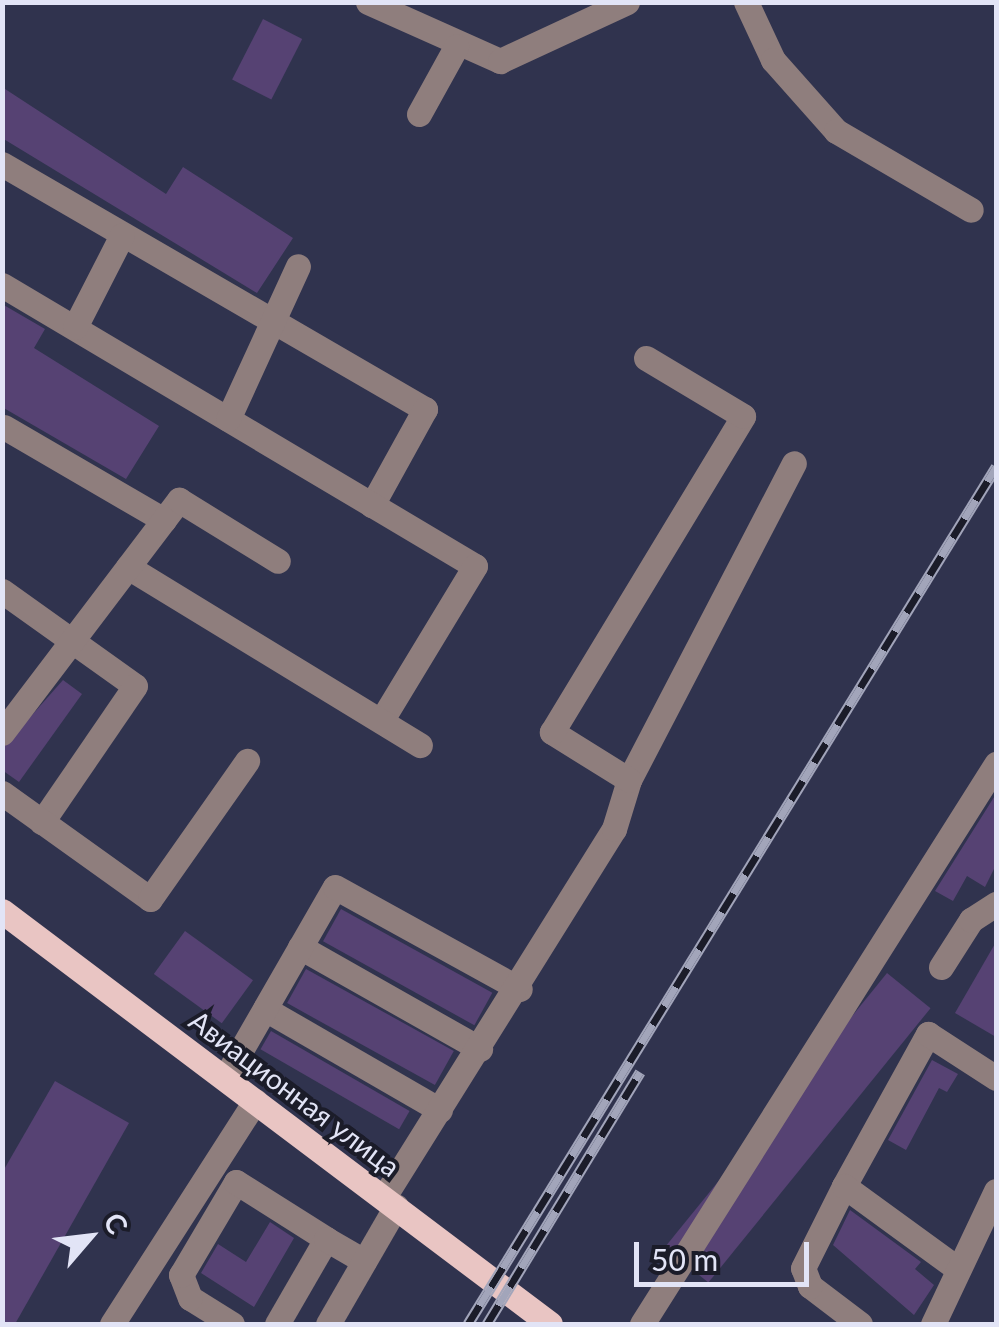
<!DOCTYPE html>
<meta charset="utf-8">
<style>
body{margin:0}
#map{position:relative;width:999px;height:1327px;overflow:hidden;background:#30334e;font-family:Lato,sans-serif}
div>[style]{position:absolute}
.building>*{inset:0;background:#564273;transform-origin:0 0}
.minor>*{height:25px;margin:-12.5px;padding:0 12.5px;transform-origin:12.5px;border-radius:12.5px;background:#8f7e7d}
.major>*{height:25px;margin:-12.5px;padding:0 12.5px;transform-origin:12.5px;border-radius:12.5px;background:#e9c5c3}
.rail>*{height:11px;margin-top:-5.5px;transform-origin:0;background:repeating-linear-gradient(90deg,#1b1c29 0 22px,#a2a5ba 0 44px);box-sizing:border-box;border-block:2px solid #a2a5ba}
span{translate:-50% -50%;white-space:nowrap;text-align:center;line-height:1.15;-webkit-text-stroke:8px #1b1c29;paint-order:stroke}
.street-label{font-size:28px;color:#e2e4f6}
.frame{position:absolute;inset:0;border:5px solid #e2e4f6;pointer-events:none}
.north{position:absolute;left:40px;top:1187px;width:100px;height:100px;-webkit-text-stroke:8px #1b1c29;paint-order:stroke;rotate:62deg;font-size:28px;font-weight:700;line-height:40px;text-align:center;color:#e2e4f6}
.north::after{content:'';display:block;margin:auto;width:35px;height:45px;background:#e2e4f6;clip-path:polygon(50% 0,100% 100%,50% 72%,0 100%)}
.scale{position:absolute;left:634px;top:1242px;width:175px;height:45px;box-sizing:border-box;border:5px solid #e2e4f6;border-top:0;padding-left:12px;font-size:30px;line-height:35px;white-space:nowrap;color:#e2e4f6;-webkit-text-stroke:8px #1b1c29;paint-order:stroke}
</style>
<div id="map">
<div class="building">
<i style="left:263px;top:19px;width:44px;height:68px;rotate:27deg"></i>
<i style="clip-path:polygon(2px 87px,166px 194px,183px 167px,293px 238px,257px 293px,2px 138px)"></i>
<i style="clip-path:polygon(2px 304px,45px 329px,34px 348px,159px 426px,126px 479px,2px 407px)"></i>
<i style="clip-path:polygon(63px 680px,82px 694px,19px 782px,2px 770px,2px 749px)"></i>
<i style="clip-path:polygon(996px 794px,996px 865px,985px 887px,967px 876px,953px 901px,935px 891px)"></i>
<i style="left:341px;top:909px;width:173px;height:37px;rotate:29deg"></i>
<i style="left:185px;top:931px;width:84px;height:53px;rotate:36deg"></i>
<i style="clip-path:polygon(996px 942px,996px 1037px,955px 1013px)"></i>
<i style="left:306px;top:969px;width:169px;height:39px;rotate:29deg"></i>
<i style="left:887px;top:973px;width:56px;height:353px;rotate:39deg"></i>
<i style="left:271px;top:1031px;width:160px;height:21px;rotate:30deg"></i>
<i style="clip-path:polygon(932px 1060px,958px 1074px,947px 1092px,939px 1088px,906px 1150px,888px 1140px)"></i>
<i style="clip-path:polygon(55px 1081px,129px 1123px,15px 1324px,2px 1324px,2px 1173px)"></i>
<i style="clip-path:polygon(850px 1210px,921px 1262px,915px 1269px,934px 1285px,914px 1315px,833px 1245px)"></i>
<i style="clip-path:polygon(270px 1222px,294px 1238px,254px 1307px,201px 1273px,218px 1244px,246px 1262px)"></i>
</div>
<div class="minor">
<i style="left:368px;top:2px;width:145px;rotate:24.1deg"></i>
<i style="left:500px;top:61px;width:140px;rotate:-24.9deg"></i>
<i style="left:746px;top:2px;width:64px;rotate:65deg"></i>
<i style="left:773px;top:60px;width:95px;rotate:48.4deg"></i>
<i style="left:836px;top:131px;width:156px;rotate:30.3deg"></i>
<i style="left:419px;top:114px;width:77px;rotate:-61.1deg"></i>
<i style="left:2px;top:164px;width:489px;rotate:30.1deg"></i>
<i style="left:425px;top:409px;width:110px;rotate:118.9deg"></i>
<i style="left:2px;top:285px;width:550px;rotate:30.71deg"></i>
<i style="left:475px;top:566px;width:181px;rotate:121.2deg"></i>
<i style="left:75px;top:327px;width:103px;rotate:-62.9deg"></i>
<i style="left:228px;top:419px;width:168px;rotate:-65.4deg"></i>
<i style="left:4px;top:427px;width:185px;rotate:30.2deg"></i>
<i style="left:128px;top:567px;width:342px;rotate:31.4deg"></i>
<i style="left:2px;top:591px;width:163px;rotate:35.5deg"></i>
<i style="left:135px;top:686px;width:165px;rotate:124.4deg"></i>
<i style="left:2px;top:733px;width:293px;rotate:-52.8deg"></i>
<i style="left:179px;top:500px;width:116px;rotate:31.6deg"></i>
<i style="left:629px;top:780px;width:357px;rotate:-62.5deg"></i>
<i style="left:2px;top:793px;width:182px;rotate:35.6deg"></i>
<i style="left:150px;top:899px;width:169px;rotate:-54.9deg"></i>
<i style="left:300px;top:947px;width:207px;rotate:29.5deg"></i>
<i style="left:941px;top:967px;width:56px;rotate:-57.4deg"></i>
<i style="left:971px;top:920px;width:30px;rotate:-33deg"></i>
<i style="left:265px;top:1009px;width:202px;rotate:30deg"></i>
<i style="left:225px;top:1078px;width:220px;rotate:-60.1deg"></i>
<i style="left:335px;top:887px;width:211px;rotate:28.9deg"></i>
<i style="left:844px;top:1186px;width:174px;rotate:-61.1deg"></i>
<i style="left:928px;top:1034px;width:81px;rotate:32.9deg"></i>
<i style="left:384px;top:1197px;width:434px;rotate:-58deg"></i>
<i style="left:614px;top:829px;width:51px;rotate:-73deg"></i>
<i style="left:629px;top:780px;width:91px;rotate:-148.1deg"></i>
<i style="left:552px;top:732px;width:369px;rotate:-58.8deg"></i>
<i style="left:743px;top:416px;width:113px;rotate:-149.1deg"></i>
<i style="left:112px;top:1324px;width:265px;rotate:-57.3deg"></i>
<i style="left:232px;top:1324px;width:49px;rotate:-148.2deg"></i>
<i style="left:190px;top:1298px;width:25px;rotate:-111deg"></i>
<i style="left:181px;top:1275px;width:108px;rotate:-59.4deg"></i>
<i style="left:236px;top:1182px;width:107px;rotate:32.3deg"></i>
<i style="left:277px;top:1324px;width:98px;rotate:-60deg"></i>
<i style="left:326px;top:1239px;width:44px;rotate:30.1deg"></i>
<i style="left:328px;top:1324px;width:136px;rotate:-60deg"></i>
<i style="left:642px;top:1324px;width:663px;rotate:-57.7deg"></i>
<i style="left:860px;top:1324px;width:63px;rotate:-142.8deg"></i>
<i style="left:810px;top:1286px;width:19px;rotate:-111deg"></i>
<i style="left:803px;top:1268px;width:92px;rotate:-63.4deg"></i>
<i style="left:844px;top:1186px;width:137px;rotate:36.1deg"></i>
<i style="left:933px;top:1324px;width:147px;rotate:-64.7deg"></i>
</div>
<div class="major">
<i style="left:2px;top:911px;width:686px;rotate:37deg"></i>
</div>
<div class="rail">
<i style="left:468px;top:1324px;width:1007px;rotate:-58.36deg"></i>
<i style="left:487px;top:1324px;width:295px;rotate:-58.7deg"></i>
</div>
<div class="street-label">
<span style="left:295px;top:1093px;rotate:37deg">Авиационная улица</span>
</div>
<div class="frame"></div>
<div class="north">С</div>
<div class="scale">50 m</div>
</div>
